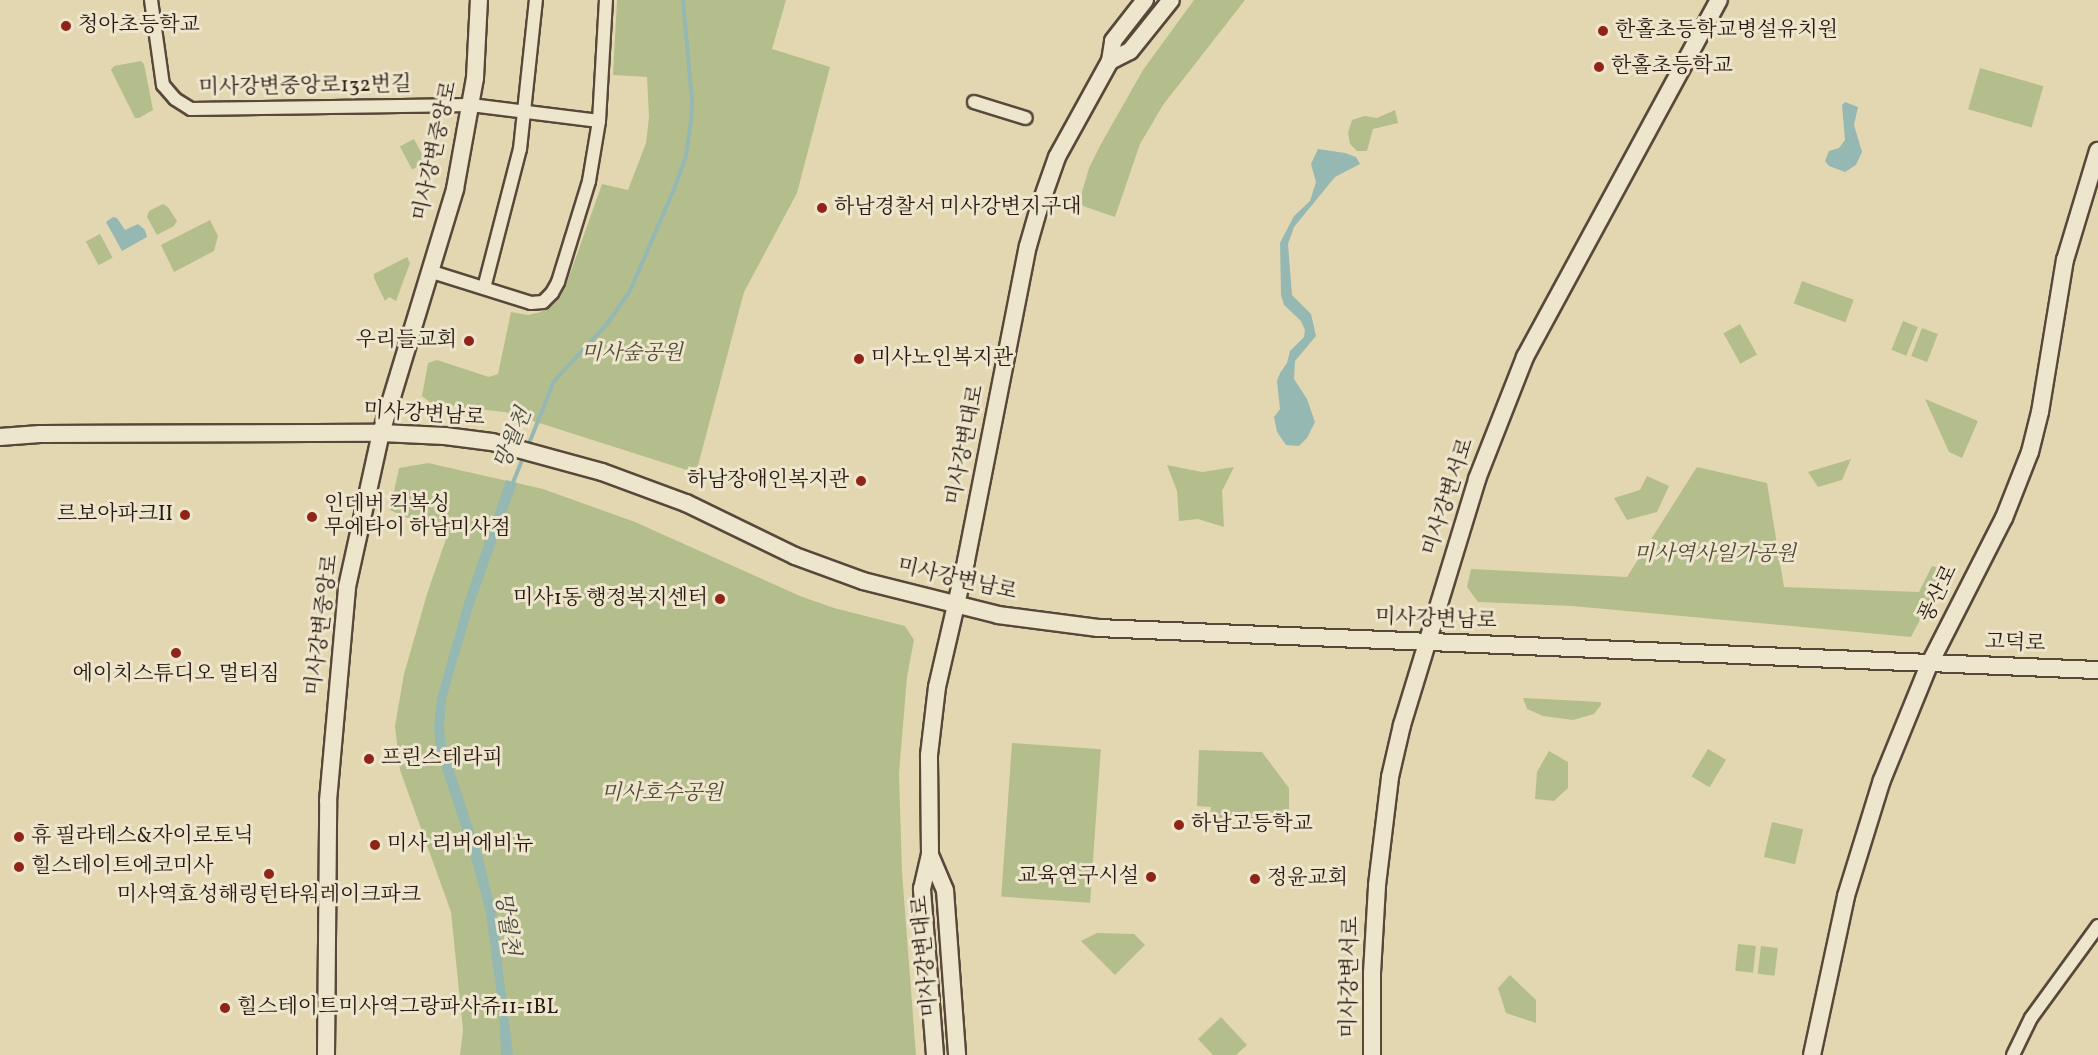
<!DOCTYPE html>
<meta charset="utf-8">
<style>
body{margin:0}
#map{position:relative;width:2098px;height:1055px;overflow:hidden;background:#e3d7b1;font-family:Vollkorn,"Noto Serif KR",serif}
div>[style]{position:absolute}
.green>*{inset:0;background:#b4be8c;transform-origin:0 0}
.water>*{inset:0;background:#96b8b2}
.stream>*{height:4px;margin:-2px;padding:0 2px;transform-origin:2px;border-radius:2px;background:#96b8b2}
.roads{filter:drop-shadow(2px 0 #58483a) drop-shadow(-2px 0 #58483a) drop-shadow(0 2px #58483a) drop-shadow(0 -2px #58483a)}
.street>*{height:12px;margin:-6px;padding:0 6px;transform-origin:6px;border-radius:6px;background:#ede5cc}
.secondary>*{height:16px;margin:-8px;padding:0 8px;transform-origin:8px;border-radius:8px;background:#ede5cc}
.dots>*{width:16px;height:16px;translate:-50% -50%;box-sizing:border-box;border:3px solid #ede5cc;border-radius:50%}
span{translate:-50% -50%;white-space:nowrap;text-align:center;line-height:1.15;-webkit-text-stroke:6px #ede5cc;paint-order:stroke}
.poi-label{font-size:21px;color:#2a1913}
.left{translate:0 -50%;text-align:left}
.right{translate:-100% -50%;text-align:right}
.street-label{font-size:21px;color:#2a1913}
.park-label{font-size:21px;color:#534b37;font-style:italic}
.water-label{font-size:22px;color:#4a4943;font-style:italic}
</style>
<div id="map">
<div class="green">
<i style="clip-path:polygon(617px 0,786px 0,772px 49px,830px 67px,797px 193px,744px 292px,696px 473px,505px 412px,432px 404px,422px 396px,428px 363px,437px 360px,489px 377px,498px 374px,511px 312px,528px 315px,541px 312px,557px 300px,565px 288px,602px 184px,628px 190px,646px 143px,649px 117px,647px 77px,613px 75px)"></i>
<i style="clip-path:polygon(1194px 0,1245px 0,1163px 105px,1140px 144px,1115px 217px,1083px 206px,1080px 199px,1089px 168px,1101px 144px,1143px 70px)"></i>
<i style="clip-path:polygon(141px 61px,144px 64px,153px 110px,139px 118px,135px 118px,111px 70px,114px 66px)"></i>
<i style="left:1980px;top:68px;width:66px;height:43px;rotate:16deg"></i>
<i style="clip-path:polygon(1395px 110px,1398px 123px,1373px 129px,1367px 151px,1357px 151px,1350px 144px,1348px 133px,1352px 120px,1365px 116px,1377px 118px)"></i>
<i style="left:414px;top:139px;width:26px;height:16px;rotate:62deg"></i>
<i style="clip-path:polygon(163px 204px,168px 207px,177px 221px,174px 226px,157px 235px,147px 217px,149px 211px)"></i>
<i style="clip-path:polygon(210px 220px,218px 236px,214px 251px,174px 272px,161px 245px)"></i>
<i style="left:100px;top:234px;width:27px;height:16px;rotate:62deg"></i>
<i style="clip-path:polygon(407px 257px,410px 263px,396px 301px,389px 297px,385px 301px,374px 278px,374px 274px)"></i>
<i style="left:1802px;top:281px;width:55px;height:24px;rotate:20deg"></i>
<i style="left:1903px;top:321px;width:16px;height:31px;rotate:22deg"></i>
<i style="left:1740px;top:324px;width:35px;height:19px;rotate:61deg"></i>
<i style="left:1922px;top:328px;width:17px;height:30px;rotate:21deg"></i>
<i style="clip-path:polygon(1925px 399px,1978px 421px,1962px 458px,1949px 452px)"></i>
<i style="clip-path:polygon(1851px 459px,1842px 480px,1818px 487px,1808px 472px)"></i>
<i style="clip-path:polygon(428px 463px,543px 489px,635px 522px,800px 596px,834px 608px,905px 626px,914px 640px,907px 677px,899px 773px,902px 872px,916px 1055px,460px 1055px,463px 1030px,451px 912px,400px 770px,395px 726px,404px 674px,427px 594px,447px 536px,390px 510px,399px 468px)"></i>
<i style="clip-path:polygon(1167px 465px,1202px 472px,1234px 467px,1222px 491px,1224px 527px,1198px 519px,1179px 521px,1177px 491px)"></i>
<i style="clip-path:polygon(1697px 467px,1767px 483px,1784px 587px,1919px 592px,1932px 566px,1946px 570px,1911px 637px,1572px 606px,1478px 602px,1467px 587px,1471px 569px,1627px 577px)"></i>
<i style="clip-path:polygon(1647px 476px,1669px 486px,1657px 512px,1627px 520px,1614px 498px,1640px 490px)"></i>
<i style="clip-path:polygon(1523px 698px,1601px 702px,1601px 705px,1594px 714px,1573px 720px,1543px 716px,1527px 709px)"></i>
<i style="left:1012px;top:743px;width:89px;height:154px;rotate:4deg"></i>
<i style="left:1708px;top:749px;width:21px;height:32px;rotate:31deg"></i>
<i style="clip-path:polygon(1199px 750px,1262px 752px,1289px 788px,1289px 818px,1210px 818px,1211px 807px,1197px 806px)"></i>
<i style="clip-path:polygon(1549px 751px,1568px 762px,1568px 788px,1554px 801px,1535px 799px,1537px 772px)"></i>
<i style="left:1772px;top:822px;width:32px;height:36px;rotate:13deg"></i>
<i style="clip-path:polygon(1097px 933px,1134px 934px,1145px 945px,1115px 975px,1081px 941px)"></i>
<i style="left:1738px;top:944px;width:18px;height:27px;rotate:6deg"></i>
<i style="left:1761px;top:946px;width:17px;height:28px;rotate:7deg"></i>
<i style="clip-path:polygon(1510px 975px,1536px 1000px,1536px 1023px,1506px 1013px,1498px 988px)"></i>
<i style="clip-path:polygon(1221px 1017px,1247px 1045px,1236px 1055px,1213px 1055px,1198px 1039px)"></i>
</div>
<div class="water">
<i style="clip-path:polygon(1845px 102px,1858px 107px,1854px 125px,1862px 152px,1856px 165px,1845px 172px,1829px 166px,1825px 161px,1829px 151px,1839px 148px,1845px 140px,1842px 105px)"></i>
<i style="clip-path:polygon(1318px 149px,1345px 153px,1356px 157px,1360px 164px,1335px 177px,1294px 227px,1288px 244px,1292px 295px,1311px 314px,1316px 336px,1295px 361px,1294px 379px,1307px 399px,1315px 422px,1307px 438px,1299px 446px,1286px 445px,1277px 432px,1274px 417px,1280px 409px,1277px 381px,1280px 373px,1287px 363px,1290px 351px,1304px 337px,1305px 330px,1301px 321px,1284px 305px,1281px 295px,1280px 243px,1294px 216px,1310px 201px,1316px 182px,1311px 164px)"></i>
<i style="clip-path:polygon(113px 217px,117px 218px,125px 230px,138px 224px,145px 230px,147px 237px,122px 251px,106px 222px)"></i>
<i style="clip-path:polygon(506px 480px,517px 483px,473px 607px,446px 699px,444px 727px,446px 746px,483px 858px,496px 912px,513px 1055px,501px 1055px,499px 1012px,486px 913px,473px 864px,436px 750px,434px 727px,437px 698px,464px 603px)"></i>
</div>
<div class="stream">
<i style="left:528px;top:446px;width:70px;rotate:-68.2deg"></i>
<i style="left:554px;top:381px;width:78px;rotate:-47.1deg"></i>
<i style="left:607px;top:324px;width:38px;rotate:-55deg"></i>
<i style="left:629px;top:293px;width:110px;rotate:-66.5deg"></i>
<i style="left:673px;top:192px;width:38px;rotate:-70deg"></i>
<i style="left:686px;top:156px;width:34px;rotate:-82deg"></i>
<i style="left:691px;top:122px;width:21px;rotate:-87deg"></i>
<i style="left:692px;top:101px;width:101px;rotate:-95.1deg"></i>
<i style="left:512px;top:485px;width:31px;rotate:-68deg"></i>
</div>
<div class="roads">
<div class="street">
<i style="left:151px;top:0;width:86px;rotate:82deg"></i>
<i style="left:163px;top:85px;width:18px;rotate:49deg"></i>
<i style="left:175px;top:99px;width:19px;rotate:32deg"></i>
<i style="left:191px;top:109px;width:280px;rotate:-0.8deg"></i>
<i style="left:471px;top:105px;width:129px;rotate:7.1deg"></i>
<i style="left:974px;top:102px;width:54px;rotate:17.1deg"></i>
<i style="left:429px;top:271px;width:107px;rotate:17.4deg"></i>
<i style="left:531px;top:303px;width:12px;rotate:-5deg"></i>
<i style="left:543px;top:302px;width:13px;rotate:-45deg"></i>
<i style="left:552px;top:293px;width:13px;rotate:-61deg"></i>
<i style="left:558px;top:282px;width:106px;rotate:-72.9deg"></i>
<i style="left:589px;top:181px;width:61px;rotate:-80.5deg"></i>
<i style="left:599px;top:121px;width:121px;rotate:-86.7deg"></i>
<i style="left:484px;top:288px;width:144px;rotate:-75.5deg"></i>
<i style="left:520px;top:149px;width:150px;rotate:-83.9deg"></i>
<i style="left:2013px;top:1055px;width:41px;rotate:-64.1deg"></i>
<i style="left:2031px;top:1018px;width:114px;rotate:-53.9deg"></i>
</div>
<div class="secondary">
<i style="left:1110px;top:61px;width:22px;rotate:-27deg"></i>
<i style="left:1130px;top:51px;width:65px;rotate:-51.2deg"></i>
<i style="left:0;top:437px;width:40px;rotate:-4.3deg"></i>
<i style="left:40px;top:434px;width:341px;rotate:-0.2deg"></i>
<i style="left:381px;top:433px;width:64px;rotate:2.7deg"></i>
<i style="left:445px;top:436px;width:47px;rotate:7.3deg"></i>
<i style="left:492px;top:442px;width:114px;rotate:15.3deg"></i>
<i style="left:602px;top:472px;width:90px;rotate:20.3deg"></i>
<i style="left:686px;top:503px;width:121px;rotate:25.9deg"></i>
<i style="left:795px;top:556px;width:72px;rotate:20.2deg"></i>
<i style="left:863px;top:581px;width:139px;rotate:14.1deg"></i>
<i style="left:998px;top:615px;width:101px;rotate:7.4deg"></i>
<i style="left:1098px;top:628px;width:1001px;rotate:2.41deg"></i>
<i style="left:930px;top:855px;width:38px;rotate:67deg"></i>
<i style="left:945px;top:890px;width:165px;rotate:85.8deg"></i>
<i style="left:326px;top:1055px;width:254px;rotate:-89.5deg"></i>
<i style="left:328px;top:801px;width:215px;rotate:-84.9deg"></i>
<i style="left:347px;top:587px;width:158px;rotate:-77.6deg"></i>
<i style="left:381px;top:433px;width:255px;rotate:-73.1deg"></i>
<i style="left:455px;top:189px;width:113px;rotate:-79.8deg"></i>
<i style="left:475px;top:78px;width:78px;rotate:-87.1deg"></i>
<i style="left:935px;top:1055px;width:167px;rotate:-94.5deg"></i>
<i style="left:922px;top:889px;width:35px;rotate:-77deg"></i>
<i style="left:930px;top:855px;width:100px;rotate:-90.6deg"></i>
<i style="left:929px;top:755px;width:68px;rotate:-83.3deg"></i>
<i style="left:937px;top:687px;width:129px;rotate:-77deg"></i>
<i style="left:966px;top:561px;width:321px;rotate:-78.9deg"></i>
<i style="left:1028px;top:246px;width:36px;rotate:-74deg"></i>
<i style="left:1038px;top:211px;width:57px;rotate:-70.6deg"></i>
<i style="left:1057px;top:157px;width:110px;rotate:-61.1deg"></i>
<i style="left:1110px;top:61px;width:20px;rotate:-81deg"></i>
<i style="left:1113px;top:41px;width:52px;rotate:-52deg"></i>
<i style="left:1372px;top:1055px;width:82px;rotate:-90deg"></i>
<i style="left:1372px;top:973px;width:88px;rotate:-86.7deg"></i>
<i style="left:1377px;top:885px;width:109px;rotate:-83.1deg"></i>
<i style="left:1390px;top:777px;width:53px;rotate:-77deg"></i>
<i style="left:1402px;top:725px;width:257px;rotate:-73deg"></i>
<i style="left:1477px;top:479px;width:131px;rotate:-68.5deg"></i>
<i style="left:1525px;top:357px;width:406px;rotate:-61.5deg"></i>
<i style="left:1812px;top:1055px;width:163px;rotate:-77.9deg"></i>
<i style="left:1846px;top:896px;width:121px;rotate:-72.8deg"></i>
<i style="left:1882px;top:780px;width:124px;rotate:-67.8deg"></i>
<i style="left:1929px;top:665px;width:165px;rotate:-63deg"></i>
<i style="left:2004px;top:518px;width:71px;rotate:-68.5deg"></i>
<i style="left:2030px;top:452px;width:41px;rotate:-76deg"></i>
<i style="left:2040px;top:412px;width:154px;rotate:-80.7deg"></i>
<i style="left:2065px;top:260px;width:114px;rotate:-73.2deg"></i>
</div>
</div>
<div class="dots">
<i style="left:66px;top:26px;background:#8f2418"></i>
<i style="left:1603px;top:31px;background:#8f2418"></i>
<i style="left:1599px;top:67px;background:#8f2418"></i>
<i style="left:822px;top:208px;background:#8f2418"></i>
<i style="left:469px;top:341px;background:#8f2418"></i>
<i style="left:859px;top:359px;background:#8f2418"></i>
<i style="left:861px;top:481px;background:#8f2418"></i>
<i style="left:185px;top:515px;background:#8f2418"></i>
<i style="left:312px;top:517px;background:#8f2418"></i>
<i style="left:720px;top:599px;background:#8f2418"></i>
<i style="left:176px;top:653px;background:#8f2418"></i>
<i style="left:369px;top:759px;background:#8f2418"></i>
<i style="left:1179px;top:825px;background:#8f2418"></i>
<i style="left:19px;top:837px;background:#8f2418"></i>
<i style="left:375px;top:845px;background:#8f2418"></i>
<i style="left:19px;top:867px;background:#8f2418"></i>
<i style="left:269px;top:874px;background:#8f2418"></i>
<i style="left:1151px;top:877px;background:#8f2418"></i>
<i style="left:1255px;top:879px;background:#8f2418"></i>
<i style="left:225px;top:1008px;background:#8f2418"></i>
</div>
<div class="poi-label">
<span class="left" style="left:78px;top:26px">청아초등학교</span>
<span class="left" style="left:1615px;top:31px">한홀초등학교병설유치원</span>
<span class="left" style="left:1611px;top:67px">한홀초등학교</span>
<span class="left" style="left:834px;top:208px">하남경찰서 미사강변지구대</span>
<span class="right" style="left:457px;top:341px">우리들교회</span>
<span class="left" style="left:871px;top:359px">미사노인복지관</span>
<span class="right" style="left:849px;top:481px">하남장애인복지관</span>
<span class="left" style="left:324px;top:517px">인데버 킥복싱<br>무에타이 하남미사점</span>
<span class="right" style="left:173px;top:515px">르보아파크II</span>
<span class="right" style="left:708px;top:599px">미사1동 행정복지센터</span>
<span style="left:176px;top:675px">에이치스튜디오 멀티짐</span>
<span class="left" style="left:381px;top:759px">프린스테라피</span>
<span class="left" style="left:1191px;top:825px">하남고등학교</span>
<span class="left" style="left:31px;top:837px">휴 필라테스&amp;자이로토닉</span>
<span class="left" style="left:387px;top:845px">미사 리버에비뉴</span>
<span class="left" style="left:31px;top:867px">힐스테이트에코미사</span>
<span class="right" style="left:1139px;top:877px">교육연구시설</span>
<span class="left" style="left:1267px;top:879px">정윤교회</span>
<span style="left:269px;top:896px">미사역효성해링턴타워레이크파크</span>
<span class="left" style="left:237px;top:1008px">힐스테이트미사역그랑파사쥬11-1BL</span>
</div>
<div class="street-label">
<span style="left:305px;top:87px;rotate:-1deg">미사강변중앙로132번길</span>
<span style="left:436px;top:151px;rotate:-78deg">미사강변중앙로</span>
<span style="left:424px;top:415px;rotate:4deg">미사강변남로</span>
<span style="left:966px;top:445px;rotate:-79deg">미사강변대로</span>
<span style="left:1449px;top:497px;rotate:-72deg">미사강변서로</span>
<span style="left:957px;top:580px;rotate:13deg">미사강변남로</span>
<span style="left:1939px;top:594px;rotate:-64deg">풍산로</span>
<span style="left:1436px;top:620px;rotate:2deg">미사강변남로</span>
<span style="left:323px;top:625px;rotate:-83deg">미사강변중앙로</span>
<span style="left:2015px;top:644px;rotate:2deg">고덕로</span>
<span style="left:926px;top:956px;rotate:-95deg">미사강변대로</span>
<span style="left:1351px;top:977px;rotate:-89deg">미사강변서로</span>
</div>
<div class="park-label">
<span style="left:632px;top:354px">미사숲공원</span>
<span style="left:1715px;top:555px">미사역사일가공원</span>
<span style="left:662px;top:794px">미사호수공원</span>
</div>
<div class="water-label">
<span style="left:514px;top:439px;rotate:-68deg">망월천</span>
<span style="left:506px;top:924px;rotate:82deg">망월천</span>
</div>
</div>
